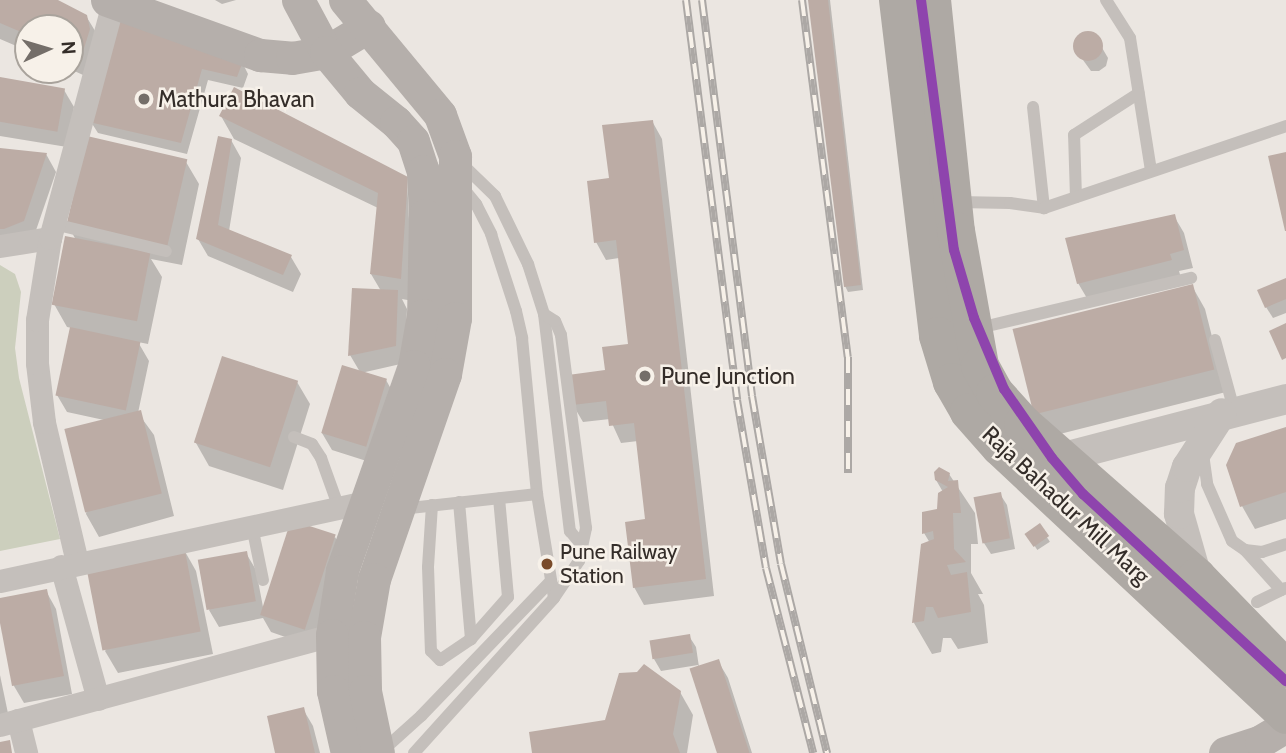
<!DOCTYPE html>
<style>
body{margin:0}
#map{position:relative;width:1286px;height:753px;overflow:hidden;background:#ebe6e1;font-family:Cabin,sans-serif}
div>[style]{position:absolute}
.green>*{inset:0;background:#cccfbd}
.shadow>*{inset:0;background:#0003;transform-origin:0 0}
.building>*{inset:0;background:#bcaca5;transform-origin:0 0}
.round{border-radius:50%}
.service>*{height:12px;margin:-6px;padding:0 6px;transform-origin:6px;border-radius:6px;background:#c4bfbb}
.minor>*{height:23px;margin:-11.5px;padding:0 11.5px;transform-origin:11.5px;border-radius:11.5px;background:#c4bfbb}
.tertiary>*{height:30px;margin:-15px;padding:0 15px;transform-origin:15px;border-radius:15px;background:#c4bfbb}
.secondary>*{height:33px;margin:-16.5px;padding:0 16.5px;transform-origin:16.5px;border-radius:16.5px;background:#b5afab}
.trunk>*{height:38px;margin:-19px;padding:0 19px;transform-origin:19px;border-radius:19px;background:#aea9a4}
.rail>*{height:8px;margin-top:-4px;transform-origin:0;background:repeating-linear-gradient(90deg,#f7f1e9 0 16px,#aca8a5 0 32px);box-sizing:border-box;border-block:2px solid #aca8a5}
.metro-1>*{height:10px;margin:-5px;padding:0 5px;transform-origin:5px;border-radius:5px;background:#8e44ad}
.dots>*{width:19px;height:19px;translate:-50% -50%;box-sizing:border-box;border:4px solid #f7f1e9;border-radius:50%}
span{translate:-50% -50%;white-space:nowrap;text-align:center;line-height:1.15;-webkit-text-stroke:5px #f7f1e9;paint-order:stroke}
.bus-label{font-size:21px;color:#342d29}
.left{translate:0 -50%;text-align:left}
.poi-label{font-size:23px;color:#342d29}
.street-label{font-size:23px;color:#342d29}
.north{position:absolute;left:14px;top:14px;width:70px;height:70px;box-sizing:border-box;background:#f7f1e9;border:2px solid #a9a39c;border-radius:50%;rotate:86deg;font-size:19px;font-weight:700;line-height:28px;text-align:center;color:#342d29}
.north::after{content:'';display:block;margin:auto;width:24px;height:32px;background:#746e69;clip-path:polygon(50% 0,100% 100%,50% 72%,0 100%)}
</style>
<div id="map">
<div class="green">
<i style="clip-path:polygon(0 265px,15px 274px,21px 292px,15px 348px,19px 378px,60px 539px,0 551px)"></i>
</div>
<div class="shadow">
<i style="clip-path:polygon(0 0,54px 0,86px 16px,100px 39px,94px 80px,70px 69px,70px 28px,28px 28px,28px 51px,0 39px)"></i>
<i style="clip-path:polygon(215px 0,236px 0,222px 4px)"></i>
<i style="clip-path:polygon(810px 0,830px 0,863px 290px,848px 292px,845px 286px)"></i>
<i style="clip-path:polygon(120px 17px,242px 62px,248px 74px,243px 88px,208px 80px,187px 154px,98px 133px,91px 122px)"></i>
<i style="clip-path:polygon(1086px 33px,1094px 34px,1108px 58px,1106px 66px,1099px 71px,1091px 71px,1075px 49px,1076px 40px)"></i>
<i style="clip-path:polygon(0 79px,64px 90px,74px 107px,67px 147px,0 136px)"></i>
<i style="clip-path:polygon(221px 116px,407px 178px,413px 301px,402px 299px,407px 309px,405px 363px,361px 373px,386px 380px,396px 398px,376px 464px,332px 450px,322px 433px,360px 372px,350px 355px,381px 291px,371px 274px,378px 208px,234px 139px)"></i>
<i style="clip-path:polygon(652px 121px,662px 139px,714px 596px,644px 605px,634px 587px,647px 521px,638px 441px,621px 443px,610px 419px,583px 422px,573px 405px,630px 346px,619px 258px,606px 260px,596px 242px,610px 180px)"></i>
<i style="clip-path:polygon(231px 140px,241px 158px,229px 231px,291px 257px,301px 274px,293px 292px,208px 256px,198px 239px)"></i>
<i style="clip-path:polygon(0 150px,46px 154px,56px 172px,33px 239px,0 245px)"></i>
<i style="clip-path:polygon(186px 162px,199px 184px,182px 265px,151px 259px,162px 277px,148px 344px,138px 342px,149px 361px,138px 413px,154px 435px,174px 516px,99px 537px,86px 514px,104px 420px,67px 412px,57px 395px,72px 328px,67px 327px,54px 304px,76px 240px,66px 222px)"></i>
<i style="clip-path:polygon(1174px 216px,1184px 233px,1193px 268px,1179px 271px,1181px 278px,1088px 300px,1078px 283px)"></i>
<i style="clip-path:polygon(1286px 280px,1286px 313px,1273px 318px,1266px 307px)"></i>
<i style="clip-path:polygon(1192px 286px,1205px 309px,1226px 392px,1048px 437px,1035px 414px)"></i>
<i style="clip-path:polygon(297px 382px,310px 404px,283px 490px,209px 466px,196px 443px)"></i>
<i style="clip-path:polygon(1286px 428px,1286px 519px,1255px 529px,1242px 506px)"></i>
<i style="clip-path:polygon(949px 474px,975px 513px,978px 544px,971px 544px,971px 573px,983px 594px,978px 594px,984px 605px,988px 643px,958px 649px,951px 638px,943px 638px,941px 652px,932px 654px,914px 623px,930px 543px,924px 533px,938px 510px,943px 492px,936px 480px)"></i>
<i style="clip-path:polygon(1000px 494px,1007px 505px,1015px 549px,991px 554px,984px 543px)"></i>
<i style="left:1039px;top:525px;width:20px;height:15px;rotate:57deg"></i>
<i style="clip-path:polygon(335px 537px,345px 554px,314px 647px,271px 632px,263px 618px,219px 627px,209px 610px,246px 553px,256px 570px,263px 607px)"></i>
<i style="clip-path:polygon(183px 548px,196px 571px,213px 654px,118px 673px,105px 651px)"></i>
<i style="clip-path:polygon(46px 591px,56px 609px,72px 694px,24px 703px,14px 686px,0 600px)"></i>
<i style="clip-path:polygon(689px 636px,696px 647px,699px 667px,718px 661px,728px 678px,752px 753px,719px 753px,698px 665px,661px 671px,654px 659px)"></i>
<i style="clip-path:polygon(0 675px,10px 723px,0 726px)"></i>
<i style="clip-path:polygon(680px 692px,693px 715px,687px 753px,534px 753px)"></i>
<i style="clip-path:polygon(303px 709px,313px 726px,320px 753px,277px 753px)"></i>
</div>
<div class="building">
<i style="clip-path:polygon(0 0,58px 0,87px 15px,90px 29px,81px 58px,70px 53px,70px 28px,28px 28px,28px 35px,0 23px)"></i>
<i style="clip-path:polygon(808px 0,828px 0,861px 285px,844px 287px)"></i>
<i style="clip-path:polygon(119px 15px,243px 61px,237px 77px,202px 69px,181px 143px,89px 122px)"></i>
<i class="round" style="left:1073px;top:31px;width:30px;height:30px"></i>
<i style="left:0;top:77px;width:66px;height:44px;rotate:10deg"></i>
<i style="clip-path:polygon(234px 87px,408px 177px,401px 279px,370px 274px,378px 193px,219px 116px)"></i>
<i style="clip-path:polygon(653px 120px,706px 579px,633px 588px,625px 522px,645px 519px,634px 423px,609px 426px,606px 401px,572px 405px,568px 375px,605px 370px,602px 347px,628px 344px,616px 240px,594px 243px,587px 181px,609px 178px,602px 125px)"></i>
<i style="left:87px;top:136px;width:103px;height:89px;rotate:13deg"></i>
<i style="clip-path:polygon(218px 136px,232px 139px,218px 225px,292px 255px,283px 275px,196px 239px)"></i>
<i style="clip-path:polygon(0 148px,47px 153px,24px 221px,4px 229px,0 229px)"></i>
<i style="clip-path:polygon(1286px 152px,1286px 231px,1285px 231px,1268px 156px)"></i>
<i style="clip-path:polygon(1175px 214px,1184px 250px,1170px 254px,1172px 260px,1077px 284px,1065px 238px)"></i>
<i style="left:65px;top:236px;width:87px;height:70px;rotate:11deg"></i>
<i style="clip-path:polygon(1286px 278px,1286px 299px,1265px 308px,1257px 290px)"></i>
<i style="left:1193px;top:284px;width:88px;height:186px;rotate:76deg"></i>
<i style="clip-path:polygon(352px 288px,398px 290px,396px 346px,348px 356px)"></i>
<i style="clip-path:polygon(1286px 323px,1286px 358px,1282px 360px,1269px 331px)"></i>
<i style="left:70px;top:327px;width:72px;height:70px;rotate:12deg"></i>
<i style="left:222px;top:356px;width:80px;height:91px;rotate:18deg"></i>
<i style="left:342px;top:365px;width:47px;height:71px;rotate:17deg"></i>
<i style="left:141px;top:410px;width:86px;height:79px;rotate:76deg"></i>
<i style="clip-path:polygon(1286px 427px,1286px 492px,1240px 507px,1226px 465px,1236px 443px)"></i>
<i style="clip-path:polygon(939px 467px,950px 473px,948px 481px,958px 480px,961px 513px,953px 513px,954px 549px,966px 562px,947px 565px,951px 575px,967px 572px,971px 612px,938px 618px,933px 607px,926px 607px,924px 621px,912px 623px,921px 544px,934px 539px,933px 531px,922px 534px,922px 512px,937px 509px,938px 493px,948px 487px,935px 480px,934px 472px)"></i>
<i style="left:1001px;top:492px;width:47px;height:28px;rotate:79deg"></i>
<i style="left:291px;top:520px;width:47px;height:100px;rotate:18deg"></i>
<i style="left:1040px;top:523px;width:16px;height:19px;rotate:55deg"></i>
<i style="left:184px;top:546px;width:87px;height:100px;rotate:79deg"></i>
<i style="left:247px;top:551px;width:51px;height:50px;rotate:80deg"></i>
<i style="clip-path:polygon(47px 589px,64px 676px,12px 686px,0 623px,0 598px)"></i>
<i style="left:690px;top:634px;width:19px;height:41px;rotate:81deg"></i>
<i style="left:719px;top:659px;width:99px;height:31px;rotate:72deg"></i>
<i style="clip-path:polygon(644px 664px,681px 691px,673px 734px,680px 753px,532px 753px,529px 732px,605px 720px,619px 673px,637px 672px)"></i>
<i style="clip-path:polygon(304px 707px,315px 753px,275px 753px,267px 716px)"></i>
<i style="clip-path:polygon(10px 740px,12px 753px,0 753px,0 742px)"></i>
</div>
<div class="service">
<i style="left:1106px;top:0;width:45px;rotate:57.7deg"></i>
<i style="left:1130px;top:38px;width:134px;rotate:81deg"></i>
<i style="left:1033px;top:107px;width:102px;rotate:83.8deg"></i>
<i style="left:460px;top:162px;width:49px;rotate:44.2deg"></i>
<i style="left:495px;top:196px;width:76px;rotate:64.1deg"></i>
<i style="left:528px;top:264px;width:52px;rotate:72.3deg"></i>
<i style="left:544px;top:314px;width:219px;rotate:83.2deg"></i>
<i style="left:570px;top:531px;width:17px;rotate:50deg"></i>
<i style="left:463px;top:188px;width:21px;rotate:51deg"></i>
<i style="left:476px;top:204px;width:34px;rotate:63deg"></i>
<i style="left:491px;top:234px;width:81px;rotate:72deg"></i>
<i style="left:516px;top:311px;width:28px;rotate:77deg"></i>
<i style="left:522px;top:338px;width:157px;rotate:84.5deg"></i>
<i style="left:537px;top:494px;width:105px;rotate:80.7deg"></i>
<i style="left:1076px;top:197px;width:62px;rotate:-91.8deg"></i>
<i style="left:1074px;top:135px;width:77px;rotate:-32.9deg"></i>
<i style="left:958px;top:202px;width:52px;rotate:1.1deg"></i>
<i style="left:1010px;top:203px;width:34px;rotate:8deg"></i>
<i style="left:1044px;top:208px;width:256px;rotate:-18.7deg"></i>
<i style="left:54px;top:224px;width:115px;rotate:13.6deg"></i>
<i style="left:979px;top:328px;width:218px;rotate:-13.3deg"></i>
<i style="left:1215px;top:340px;width:73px;rotate:74.8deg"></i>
<i style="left:294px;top:437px;width:19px;rotate:21deg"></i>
<i style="left:312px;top:444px;width:17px;rotate:57deg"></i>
<i style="left:321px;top:458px;width:53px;rotate:70.2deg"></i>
<i style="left:1203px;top:454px;width:30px;rotate:82deg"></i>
<i style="left:1207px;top:484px;width:62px;rotate:66.3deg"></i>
<i style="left:1232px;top:541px;width:16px;rotate:35deg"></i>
<i style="left:1245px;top:550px;width:17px;rotate:7deg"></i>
<i style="left:1262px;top:552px;width:25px;rotate:-18deg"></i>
<i style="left:459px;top:502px;width:138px;rotate:85deg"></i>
<i style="left:432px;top:505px;width:62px;rotate:93.7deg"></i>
<i style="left:428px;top:567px;width:84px;rotate:88deg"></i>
<i style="left:431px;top:651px;width:13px;rotate:45deg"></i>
<i style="left:440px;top:660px;width:37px;rotate:-34deg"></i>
<i style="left:471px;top:639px;width:56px;rotate:-48.6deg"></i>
<i style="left:508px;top:597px;width:99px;rotate:-95.2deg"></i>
<i style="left:401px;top:509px;width:137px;rotate:-6.3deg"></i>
<i style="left:252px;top:526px;width:55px;rotate:78.5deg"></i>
<i style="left:1245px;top:550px;width:54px;rotate:48deg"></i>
<i style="left:1257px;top:602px;width:32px;rotate:-26deg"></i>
<i style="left:381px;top:752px;width:54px;rotate:-42deg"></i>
<i style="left:421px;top:716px;width:187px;rotate:-46.1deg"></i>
<i style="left:414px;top:753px;width:209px;rotate:-47.9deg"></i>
<i style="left:554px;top:598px;width:45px;rotate:-56deg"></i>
<i style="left:579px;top:561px;width:34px;rotate:-78deg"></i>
<i style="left:586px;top:528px;width:195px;rotate:-97.4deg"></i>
<i style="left:561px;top:335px;width:15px;rotate:-113deg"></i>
<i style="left:555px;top:321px;width:13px;rotate:-148deg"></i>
</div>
<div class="minor">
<i style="left:0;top:246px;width:51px;rotate:-9.1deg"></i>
<i style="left:77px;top:562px;width:144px;rotate:-103.3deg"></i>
<i style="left:44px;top:422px;width:59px;rotate:-96.8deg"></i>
<i style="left:37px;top:363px;width:43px;rotate:-90deg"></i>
<i style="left:37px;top:320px;width:83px;rotate:-81deg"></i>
<i style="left:50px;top:238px;width:243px;rotate:-75deg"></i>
<i style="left:61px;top:566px;width:138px;rotate:74.5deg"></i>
<i style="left:0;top:581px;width:374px;rotate:-12.2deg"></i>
<i style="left:18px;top:720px;width:34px;rotate:76deg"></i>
<i style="left:0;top:725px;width:344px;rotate:-15.2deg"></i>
</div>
<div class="tertiary">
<i style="left:1060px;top:458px;width:234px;rotate:-14.6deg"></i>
<i style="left:1197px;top:577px;width:66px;rotate:-105.9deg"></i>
<i style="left:1179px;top:514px;width:26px;rotate:-88deg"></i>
<i style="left:1180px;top:488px;width:22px;rotate:-72deg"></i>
<i style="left:1187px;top:467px;width:64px;rotate:-57.1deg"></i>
</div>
<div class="secondary">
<i style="left:107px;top:0;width:163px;rotate:19.8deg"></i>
<i style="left:260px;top:55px;width:32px;rotate:5deg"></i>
<i style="left:292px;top:58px;width:35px;rotate:-10deg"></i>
<i style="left:326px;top:52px;width:50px;rotate:-31.2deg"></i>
<i style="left:298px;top:0;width:59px;rotate:61.7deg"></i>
<i style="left:326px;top:52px;width:53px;rotate:50.3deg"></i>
<i style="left:360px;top:93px;width:46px;rotate:38.9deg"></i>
<i style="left:396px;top:122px;width:25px;rotate:48deg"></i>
<i style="left:413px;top:141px;width:32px;rotate:72deg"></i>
<i style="left:423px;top:171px;width:44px;rotate:87.4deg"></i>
<i style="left:425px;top:215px;width:100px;rotate:91.1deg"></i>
<i style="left:423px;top:315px;width:52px;rotate:100deg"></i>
<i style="left:414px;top:366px;width:217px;rotate:109.4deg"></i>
<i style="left:342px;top:571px;width:65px;rotate:98.9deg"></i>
<i style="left:332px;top:635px;width:56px;rotate:89deg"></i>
<i style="left:333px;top:691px;width:64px;rotate:77.3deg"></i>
<i style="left:345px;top:0;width:149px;rotate:50.4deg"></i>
<i style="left:440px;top:115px;width:44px;rotate:69.9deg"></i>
<i style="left:455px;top:156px;width:162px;rotate:90deg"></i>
<i style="left:455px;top:318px;width:57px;rotate:100.1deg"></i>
<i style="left:445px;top:374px;width:217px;rotate:109.1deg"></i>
<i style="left:374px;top:579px;width:59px;rotate:99.8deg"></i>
<i style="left:364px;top:637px;width:54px;rotate:88.9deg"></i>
<i style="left:365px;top:691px;width:63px;rotate:78.2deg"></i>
<i style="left:1225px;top:753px;width:38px;rotate:-18deg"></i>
<i style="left:1261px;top:741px;width:29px;rotate:-31deg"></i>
</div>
<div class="trunk">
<i style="left:898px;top:0;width:338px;rotate:83.2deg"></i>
<i style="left:938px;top:336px;width:48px;rotate:73.1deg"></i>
<i style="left:952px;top:382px;width:34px;rotate:60deg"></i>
<i style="left:969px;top:412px;width:47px;rotate:48.5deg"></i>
<i style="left:1000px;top:447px;width:392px;rotate:43.1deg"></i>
<i style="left:932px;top:0;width:232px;rotate:84.1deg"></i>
<i style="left:956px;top:231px;width:137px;rotate:79.9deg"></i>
<i style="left:980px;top:366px;width:31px;rotate:61deg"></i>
<i style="left:995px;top:393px;width:42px;rotate:47.9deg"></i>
<i style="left:1023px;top:424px;width:232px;rotate:41.3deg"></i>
<i style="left:1197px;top:577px;width:128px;rotate:45.9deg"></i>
</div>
<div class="rail">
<i style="left:686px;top:0;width:403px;rotate:82.7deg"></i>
<i style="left:737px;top:400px;width:170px;rotate:80.2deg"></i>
<i style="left:766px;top:568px;width:191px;rotate:75.7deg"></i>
<i style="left:702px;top:0;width:399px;rotate:82.8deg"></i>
<i style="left:752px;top:396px;width:170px;rotate:80.2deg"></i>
<i style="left:781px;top:564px;width:195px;rotate:76.3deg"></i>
<i style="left:802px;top:0;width:360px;rotate:82.7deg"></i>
<i style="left:848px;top:357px;width:116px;rotate:90deg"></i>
</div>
<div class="metro-1">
<i style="left:921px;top:0;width:252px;rotate:82.5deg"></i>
<i style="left:954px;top:250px;width:71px;rotate:73.6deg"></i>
<i style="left:974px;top:318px;width:77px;rotate:67.1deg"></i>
<i style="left:1004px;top:389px;width:84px;rotate:55.2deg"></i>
<i style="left:1052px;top:458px;width:48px;rotate:49.3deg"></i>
<i style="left:1083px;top:494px;width:276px;rotate:42.7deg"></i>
</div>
<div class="dots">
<i style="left:144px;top:99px;background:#746e69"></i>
<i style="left:645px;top:376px;background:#746e69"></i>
<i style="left:547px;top:564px;background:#7a4b2a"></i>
</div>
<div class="bus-label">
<span class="left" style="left:560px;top:564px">Pune Railway<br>Station</span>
</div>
<div class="poi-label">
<span class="left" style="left:158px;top:99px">Mathura Bhavan</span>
<span class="left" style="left:661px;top:376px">Pune Junction</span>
</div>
<div class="street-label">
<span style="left:1066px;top:505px;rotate:43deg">Raja Bahadur Mill Marg</span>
</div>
<div class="north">N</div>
</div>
